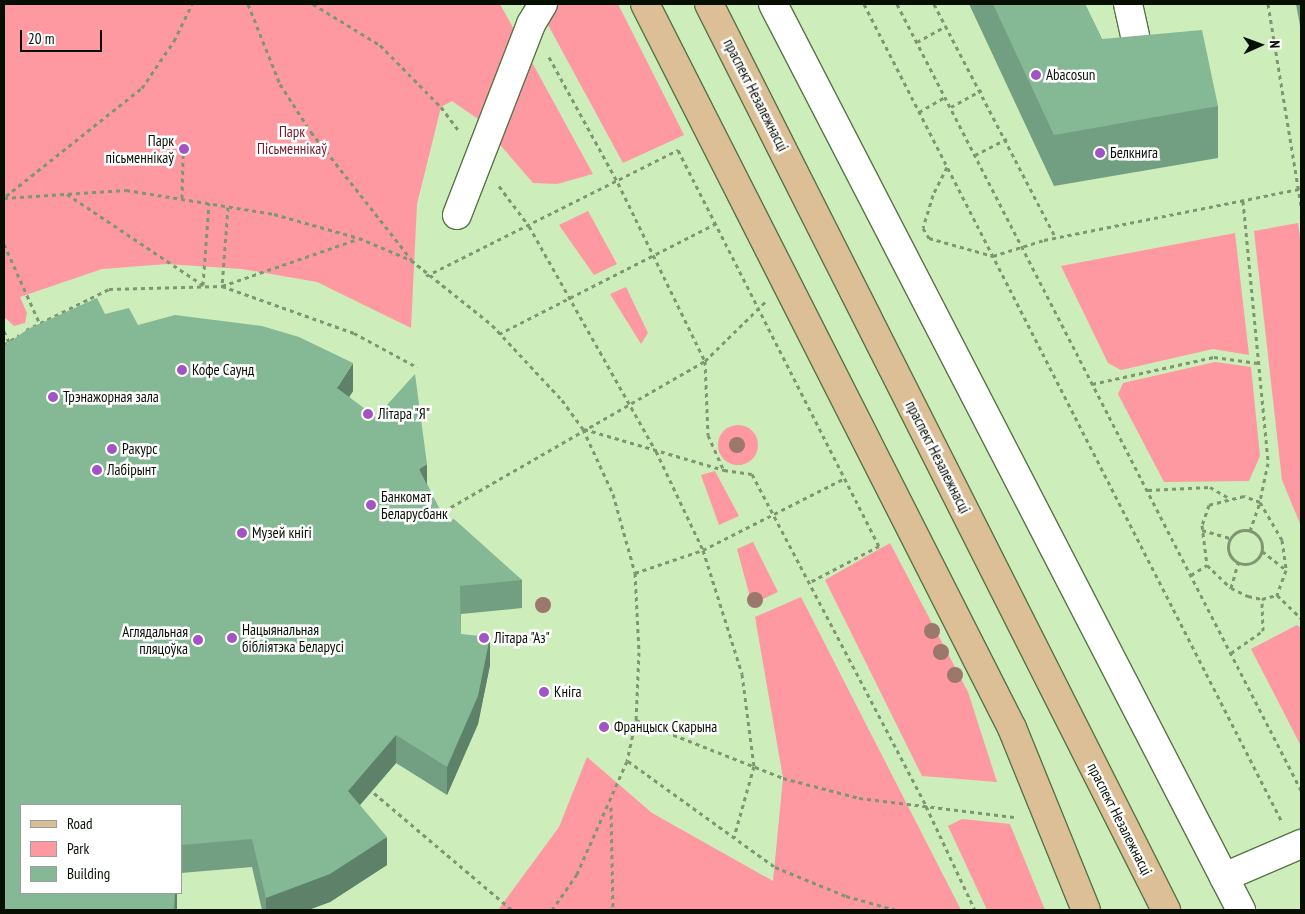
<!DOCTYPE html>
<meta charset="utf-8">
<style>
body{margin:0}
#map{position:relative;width:1305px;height:914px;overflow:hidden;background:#cdedbb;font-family:"PT Sans Narrow",sans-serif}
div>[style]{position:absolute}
.green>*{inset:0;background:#fe98a1}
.round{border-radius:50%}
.path>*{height:3px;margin-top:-1.5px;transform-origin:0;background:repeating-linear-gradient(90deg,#7f9672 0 4px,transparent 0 8px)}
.path>.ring{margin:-1.5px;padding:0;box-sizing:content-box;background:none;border:3px solid #7f9672;border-radius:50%}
.roads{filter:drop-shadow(1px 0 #587447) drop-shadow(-1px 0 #587447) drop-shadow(0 1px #587447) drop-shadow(0 -1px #587447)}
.minor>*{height:28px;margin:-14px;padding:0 14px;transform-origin:14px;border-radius:14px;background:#fff}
.major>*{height:28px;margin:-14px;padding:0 14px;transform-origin:14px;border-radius:14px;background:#dcbf97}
.trees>*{width:16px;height:16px;margin:-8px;border-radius:50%;background:#9c776b}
.wall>*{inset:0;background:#729f81}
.shaded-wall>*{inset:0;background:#5d8269;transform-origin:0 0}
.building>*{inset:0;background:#85b996}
.dots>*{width:14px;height:14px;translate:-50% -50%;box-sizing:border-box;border:2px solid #fff;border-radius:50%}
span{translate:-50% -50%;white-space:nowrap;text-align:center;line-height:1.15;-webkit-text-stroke:5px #fff;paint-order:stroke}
.poi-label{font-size:15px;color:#060f01}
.left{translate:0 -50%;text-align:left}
.right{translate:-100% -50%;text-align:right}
.street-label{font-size:15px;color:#060f01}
.park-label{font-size:15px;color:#74172a}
.frame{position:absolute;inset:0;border:5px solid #060f01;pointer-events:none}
.legend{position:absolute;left:20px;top:804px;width:162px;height:90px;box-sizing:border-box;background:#fff;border:1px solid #9b9f99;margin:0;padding:6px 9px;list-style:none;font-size:15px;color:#060f01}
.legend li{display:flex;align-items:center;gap:10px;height:25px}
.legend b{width:25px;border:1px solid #9b9f99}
.north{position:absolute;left:1235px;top:20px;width:50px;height:50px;-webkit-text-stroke:4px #fff;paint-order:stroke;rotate:88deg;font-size:14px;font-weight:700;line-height:20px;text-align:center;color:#060f01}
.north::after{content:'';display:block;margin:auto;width:18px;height:22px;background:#060f01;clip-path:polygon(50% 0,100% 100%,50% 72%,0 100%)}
.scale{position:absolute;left:20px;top:30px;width:82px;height:22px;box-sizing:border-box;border:2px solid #060f01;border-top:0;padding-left:6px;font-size:15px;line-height:18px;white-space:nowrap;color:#060f01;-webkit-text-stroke:4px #fff;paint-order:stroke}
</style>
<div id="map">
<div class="green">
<i style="clip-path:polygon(4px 4px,500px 4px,593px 174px,557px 184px,533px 183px,478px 119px,452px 101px,441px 107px,417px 204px,411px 328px,317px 282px,242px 269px,167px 264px,102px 269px,20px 297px,27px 313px,25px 323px,14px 326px,4px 317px)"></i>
<i style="clip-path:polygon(559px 4px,618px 4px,684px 135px,623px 163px,547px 23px)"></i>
<i style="clip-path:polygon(588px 211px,617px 264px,594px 275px,559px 225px)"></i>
<i style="clip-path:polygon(1298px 223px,1301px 244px,1301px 526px,1282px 480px,1254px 231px)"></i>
<i style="clip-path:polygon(1235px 233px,1249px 355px,1213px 349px,1121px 370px,1108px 363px,1061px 266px)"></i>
<i style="clip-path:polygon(626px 287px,648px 333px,641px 344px,610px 294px)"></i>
<i style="clip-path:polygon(1215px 362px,1251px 367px,1260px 456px,1249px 481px,1164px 482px,1118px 394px,1123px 383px)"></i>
<i class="round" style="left:718px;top:425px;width:40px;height:40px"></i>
<i style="clip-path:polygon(715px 471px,739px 516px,719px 525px,701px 475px)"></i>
<i style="clip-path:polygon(753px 542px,778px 592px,752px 604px,737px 549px)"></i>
<i style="clip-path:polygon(890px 543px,968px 692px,997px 782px,922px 776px,825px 580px)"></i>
<i style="clip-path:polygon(801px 597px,961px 910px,498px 910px,559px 827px,587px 757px,652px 813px,773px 881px,783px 778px,755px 617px)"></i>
<i style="clip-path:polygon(1297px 625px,1301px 628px,1301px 746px,1251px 649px)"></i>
<i style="clip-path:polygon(962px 819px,1010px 824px,1045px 910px,987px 910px,948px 826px)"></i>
</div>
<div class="path">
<i style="left:248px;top:4px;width:86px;rotate:68.2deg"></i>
<i style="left:280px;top:84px;width:57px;rotate:57.1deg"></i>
<i style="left:311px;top:132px;width:162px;rotate:51.8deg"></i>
<i style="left:313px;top:4px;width:79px;rotate:31.5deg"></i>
<i style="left:380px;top:45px;width:87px;rotate:45.5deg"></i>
<i style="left:441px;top:107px;width:31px;rotate:53deg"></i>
<i style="left:864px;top:4px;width:919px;rotate:62.93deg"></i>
<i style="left:897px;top:4px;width:884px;rotate:62.8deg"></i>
<i style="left:934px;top:4px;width:264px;rotate:62.5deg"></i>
<i style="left:1268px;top:4px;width:204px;rotate:80.7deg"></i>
<i style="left:917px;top:42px;width:33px;rotate:-29deg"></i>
<i style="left:549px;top:57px;width:144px;rotate:61.3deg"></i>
<i style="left:618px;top:183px;width:198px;rotate:64deg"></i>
<i style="left:705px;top:361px;width:74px;rotate:87.7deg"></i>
<i style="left:708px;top:435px;width:37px;rotate:66deg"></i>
<i style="left:951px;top:107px;width:35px;rotate:-29deg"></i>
<i style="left:919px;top:112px;width:30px;rotate:-30deg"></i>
<i style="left:975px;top:155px;width:36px;rotate:-27deg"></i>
<i style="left:947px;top:167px;width:31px;rotate:117deg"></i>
<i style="left:933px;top:195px;width:34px;rotate:107deg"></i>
<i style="left:923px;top:228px;width:12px;rotate:59deg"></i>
<i style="left:929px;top:238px;width:66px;rotate:15.7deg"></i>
<i style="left:993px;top:256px;width:53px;rotate:-17.4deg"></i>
<i style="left:1044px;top:240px;width:260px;rotate:-11.3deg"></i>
<i style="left:499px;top:186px;width:50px;rotate:53.1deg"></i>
<i style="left:529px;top:226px;width:258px;rotate:60.6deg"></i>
<i style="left:656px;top:451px;width:110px;rotate:64.6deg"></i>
<i style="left:703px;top:550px;width:130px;rotate:72.5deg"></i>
<i style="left:742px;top:674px;width:93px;rotate:82.6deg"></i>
<i style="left:754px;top:766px;width:74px;rotate:105.7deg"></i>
<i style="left:67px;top:194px;width:164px;rotate:33.8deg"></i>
<i style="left:203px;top:285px;width:82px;rotate:-85.8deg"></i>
<i style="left:6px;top:196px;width:174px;rotate:-38.5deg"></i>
<i style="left:142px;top:88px;width:57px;rotate:-55.8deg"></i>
<i style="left:174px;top:41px;width:41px;rotate:-64.1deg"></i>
<i style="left:4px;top:198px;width:122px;rotate:-3.8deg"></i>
<i style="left:126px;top:190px;width:150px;rotate:9.2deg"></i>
<i style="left:274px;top:214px;width:88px;rotate:15.8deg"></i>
<i style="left:359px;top:238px;width:56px;rotate:22.9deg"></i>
<i style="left:411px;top:260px;width:104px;rotate:38.7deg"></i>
<i style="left:492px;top:325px;width:103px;rotate:47deg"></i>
<i style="left:562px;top:400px;width:36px;rotate:54deg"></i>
<i style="left:583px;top:429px;width:72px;rotate:65.2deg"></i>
<i style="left:613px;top:494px;width:82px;rotate:74.4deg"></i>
<i style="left:635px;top:573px;width:79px;rotate:87.1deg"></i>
<i style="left:639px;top:652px;width:68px;rotate:92.5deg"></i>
<i style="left:636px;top:720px;width:42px;rotate:102.4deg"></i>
<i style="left:627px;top:761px;width:124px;rotate:113.9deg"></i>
<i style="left:577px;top:874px;width:44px;rotate:124.8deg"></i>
<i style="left:182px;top:198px;width:45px;rotate:-88.7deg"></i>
<i style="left:1243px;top:201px;width:263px;rotate:84.5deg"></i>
<i style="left:1268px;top:463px;width:40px;rotate:102deg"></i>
<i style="left:1260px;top:502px;width:44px;rotate:59.9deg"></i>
<i style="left:1282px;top:540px;width:30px;rotate:82deg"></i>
<i style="left:1286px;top:570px;width:27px;rotate:110deg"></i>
<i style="left:1277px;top:595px;width:33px;rotate:44deg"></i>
<i style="left:228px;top:207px;width:79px;rotate:94.3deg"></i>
<i style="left:222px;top:286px;width:144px;rotate:-19.1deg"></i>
<i style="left:4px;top:244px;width:85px;rotate:65.8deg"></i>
<i style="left:426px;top:276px;width:282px;rotate:-26.6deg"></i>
<i style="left:678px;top:150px;width:444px;rotate:63.1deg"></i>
<i style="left:879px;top:546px;width:78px;rotate:152.4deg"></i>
<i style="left:26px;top:330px;width:93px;rotate:-26.3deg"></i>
<i style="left:109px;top:289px;width:113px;rotate:-1.5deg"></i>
<i style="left:222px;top:286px;width:140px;rotate:19.6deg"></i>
<i style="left:354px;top:333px;width:72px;rotate:28.4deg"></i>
<i style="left:4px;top:331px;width:12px;rotate:66deg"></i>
<i style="left:499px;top:334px;width:245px;rotate:-27deg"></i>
<i style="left:4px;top:345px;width:18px;rotate:-34deg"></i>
<i style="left:1092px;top:384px;width:125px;rotate:-12.5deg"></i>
<i style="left:1214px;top:357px;width:44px;rotate:7.8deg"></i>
<i style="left:584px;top:429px;width:146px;rotate:16.3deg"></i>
<i style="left:724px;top:470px;width:28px;rotate:8deg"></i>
<i style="left:752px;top:474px;width:375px;rotate:62.3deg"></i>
<i style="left:926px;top:806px;width:115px;rotate:64.8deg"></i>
<i style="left:1148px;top:490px;width:62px;rotate:-2.8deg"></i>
<i style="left:1210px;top:487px;width:20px;rotate:30deg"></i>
<i style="left:444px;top:511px;width:301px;rotate:-29.9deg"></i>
<i style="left:705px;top:361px;width:86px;rotate:-44.5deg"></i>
<i class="ring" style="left:1228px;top:530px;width:31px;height:31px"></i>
<i style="left:1202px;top:530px;width:29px;rotate:16deg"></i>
<i style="left:1250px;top:531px;width:31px;rotate:-71deg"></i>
<i style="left:1260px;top:502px;width:17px;rotate:-159deg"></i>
<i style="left:1244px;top:496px;width:36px;rotate:166deg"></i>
<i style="left:1209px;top:505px;width:21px;rotate:109deg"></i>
<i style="left:1202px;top:525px;width:40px;rotate:82.9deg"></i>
<i style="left:1207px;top:565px;width:33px;rotate:44deg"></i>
<i style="left:1231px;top:588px;width:19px;rotate:25deg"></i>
<i style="left:1248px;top:596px;width:14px;rotate:12deg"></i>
<i style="left:1262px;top:599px;width:16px;rotate:-15deg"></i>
<i style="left:1262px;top:551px;width:29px;rotate:38deg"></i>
<i style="left:635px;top:573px;width:72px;rotate:-18.7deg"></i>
<i style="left:703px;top:550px;width:159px;rotate:-26.9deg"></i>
<i style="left:1191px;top:575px;width:19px;rotate:-32deg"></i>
<i style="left:1231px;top:588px;width:26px;rotate:-74deg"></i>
<i style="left:1231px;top:653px;width:39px;rotate:-35deg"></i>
<i style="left:1263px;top:631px;width:32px;rotate:-92deg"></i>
<i style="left:636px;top:720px;width:158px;rotate:21.5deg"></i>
<i style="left:783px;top:778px;width:79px;rotate:14.7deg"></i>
<i style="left:859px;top:798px;width:156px;rotate:7deg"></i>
<i style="left:628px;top:761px;width:181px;rotate:35.8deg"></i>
<i style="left:775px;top:867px;width:77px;rotate:22.2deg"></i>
<i style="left:846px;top:896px;width:53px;rotate:15.4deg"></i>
<i style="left:374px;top:793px;width:181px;rotate:40.3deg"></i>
<i style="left:611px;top:807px;width:103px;rotate:88.9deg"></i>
</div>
<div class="roads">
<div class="minor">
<i style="left:773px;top:4px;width:1020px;rotate:62.68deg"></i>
<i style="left:1128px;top:4px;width:65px;rotate:77.5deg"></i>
<i style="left:457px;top:215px;width:205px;rotate:-68.8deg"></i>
<i style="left:531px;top:24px;width:23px;rotate:-59deg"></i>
<i style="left:1224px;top:877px;width:84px;rotate:-23.2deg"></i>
</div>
<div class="major">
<i style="left:645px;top:4px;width:812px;rotate:63.12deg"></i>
<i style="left:1012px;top:728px;width:196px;rotate:67.9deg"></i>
<i style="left:709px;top:4px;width:1015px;rotate:63.23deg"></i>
</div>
</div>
<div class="trees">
<i style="left:737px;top:445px"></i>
<i style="left:755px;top:600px"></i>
<i style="left:543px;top:605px"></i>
<i style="left:932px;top:631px"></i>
<i style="left:941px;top:652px"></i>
<i style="left:955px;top:675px"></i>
</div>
<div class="wall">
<i style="clip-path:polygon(969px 4px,1085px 4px,1102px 39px,1218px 106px,1218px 158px,1054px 186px)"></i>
<i style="clip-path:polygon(1296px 4px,1301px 4px,1301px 31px)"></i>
<i style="clip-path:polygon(105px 314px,138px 325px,353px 391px,349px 397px,427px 484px,446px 522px,522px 580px,522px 608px,461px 614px,461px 634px,490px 665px,478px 724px,447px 795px,396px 763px,360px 805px,387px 865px,330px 902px,308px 910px,262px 910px,252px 867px,181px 873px,181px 805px,21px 893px,177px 893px,175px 910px,4px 910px)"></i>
</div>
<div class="shaded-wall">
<i style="clip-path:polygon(353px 363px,353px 391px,337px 416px,337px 388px)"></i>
<i style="clip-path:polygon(427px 464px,427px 492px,419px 469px)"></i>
<i style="clip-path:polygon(490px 637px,490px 665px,478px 724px,447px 795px,447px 767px)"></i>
<i style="clip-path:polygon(396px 735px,396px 763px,348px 819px,348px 791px)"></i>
<i style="clip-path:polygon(387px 837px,387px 865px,330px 902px,308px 910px,266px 910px,266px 898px)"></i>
<i style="left:175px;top:893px;width:2px;height:17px"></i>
</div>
<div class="building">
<i style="clip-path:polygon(993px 4px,1085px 4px,1102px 39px,1202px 30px,1218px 106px,1054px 135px)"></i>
<i style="clip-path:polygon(97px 298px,105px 314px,129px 308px,138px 325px,175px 315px,262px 326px,299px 337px,353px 363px,337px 388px,376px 417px,415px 374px,427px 464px,419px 469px,446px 522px,454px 519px,522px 580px,460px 586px,461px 634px,490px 637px,478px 696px,447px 767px,396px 735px,348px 791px,387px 837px,330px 874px,266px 898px,252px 839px,181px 845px,181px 805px,21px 805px,21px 893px,175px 893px,173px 910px,4px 910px,4px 346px,28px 329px)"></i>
</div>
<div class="dots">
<i style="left:1036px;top:75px;background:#a253c4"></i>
<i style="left:184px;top:149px;background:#a253c4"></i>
<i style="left:1100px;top:153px;background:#a253c4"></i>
<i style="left:182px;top:370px;background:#a253c4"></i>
<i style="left:53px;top:397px;background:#a253c4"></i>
<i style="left:368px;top:414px;background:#a253c4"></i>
<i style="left:112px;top:449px;background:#a253c4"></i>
<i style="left:97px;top:470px;background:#a253c4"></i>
<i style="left:371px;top:505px;background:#a253c4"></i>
<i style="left:242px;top:533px;background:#a253c4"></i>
<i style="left:232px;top:638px;background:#a253c4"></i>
<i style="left:484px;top:638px;background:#a253c4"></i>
<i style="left:198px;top:640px;background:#a253c4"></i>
<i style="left:544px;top:692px;background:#a253c4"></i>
<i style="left:604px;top:727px;background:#a253c4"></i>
</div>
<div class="poi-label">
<span class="left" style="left:1046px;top:75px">Abacosun</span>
<span class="right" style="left:174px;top:149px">Парк<br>пісьменнікаў</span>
<span class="left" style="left:1110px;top:153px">Белкнига</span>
<span class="left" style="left:192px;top:370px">Кофе Саунд</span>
<span class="left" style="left:63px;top:397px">Трэнажорная зала</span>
<span class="left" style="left:378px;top:414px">Літара "Я"</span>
<span class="left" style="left:122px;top:449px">Ракурс</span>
<span class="left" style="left:107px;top:470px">Лабірынт</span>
<span class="left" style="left:381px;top:505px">Банкомат<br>Беларусбанк</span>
<span class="left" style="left:252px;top:533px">Музей кнігі</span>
<span class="left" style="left:242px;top:638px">Нацыянальная<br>бібліятэка Беларусі</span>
<span class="right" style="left:188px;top:640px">Аглядальная<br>пляцоўка</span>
<span class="left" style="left:494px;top:638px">Літара "Аз"</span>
<span class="left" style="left:554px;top:692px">Кніга</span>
<span class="left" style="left:614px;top:727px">Францыск Скарына</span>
</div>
<div class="street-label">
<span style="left:756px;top:95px;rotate:63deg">праспект Незалежнасці</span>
<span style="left:938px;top:457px;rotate:63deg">праспект Незалежнасці</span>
<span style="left:1120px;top:819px;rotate:63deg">праспект Незалежнасці</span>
</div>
<div class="park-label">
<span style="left:292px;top:140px">Парк<br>Пісьменнікаў</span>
</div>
<div class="frame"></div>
<ul class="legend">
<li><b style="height:6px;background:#dcbf97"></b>Road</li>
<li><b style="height:14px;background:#fe98a1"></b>Park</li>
<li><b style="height:14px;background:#85b996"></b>Building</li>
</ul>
<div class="north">N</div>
<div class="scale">20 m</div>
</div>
